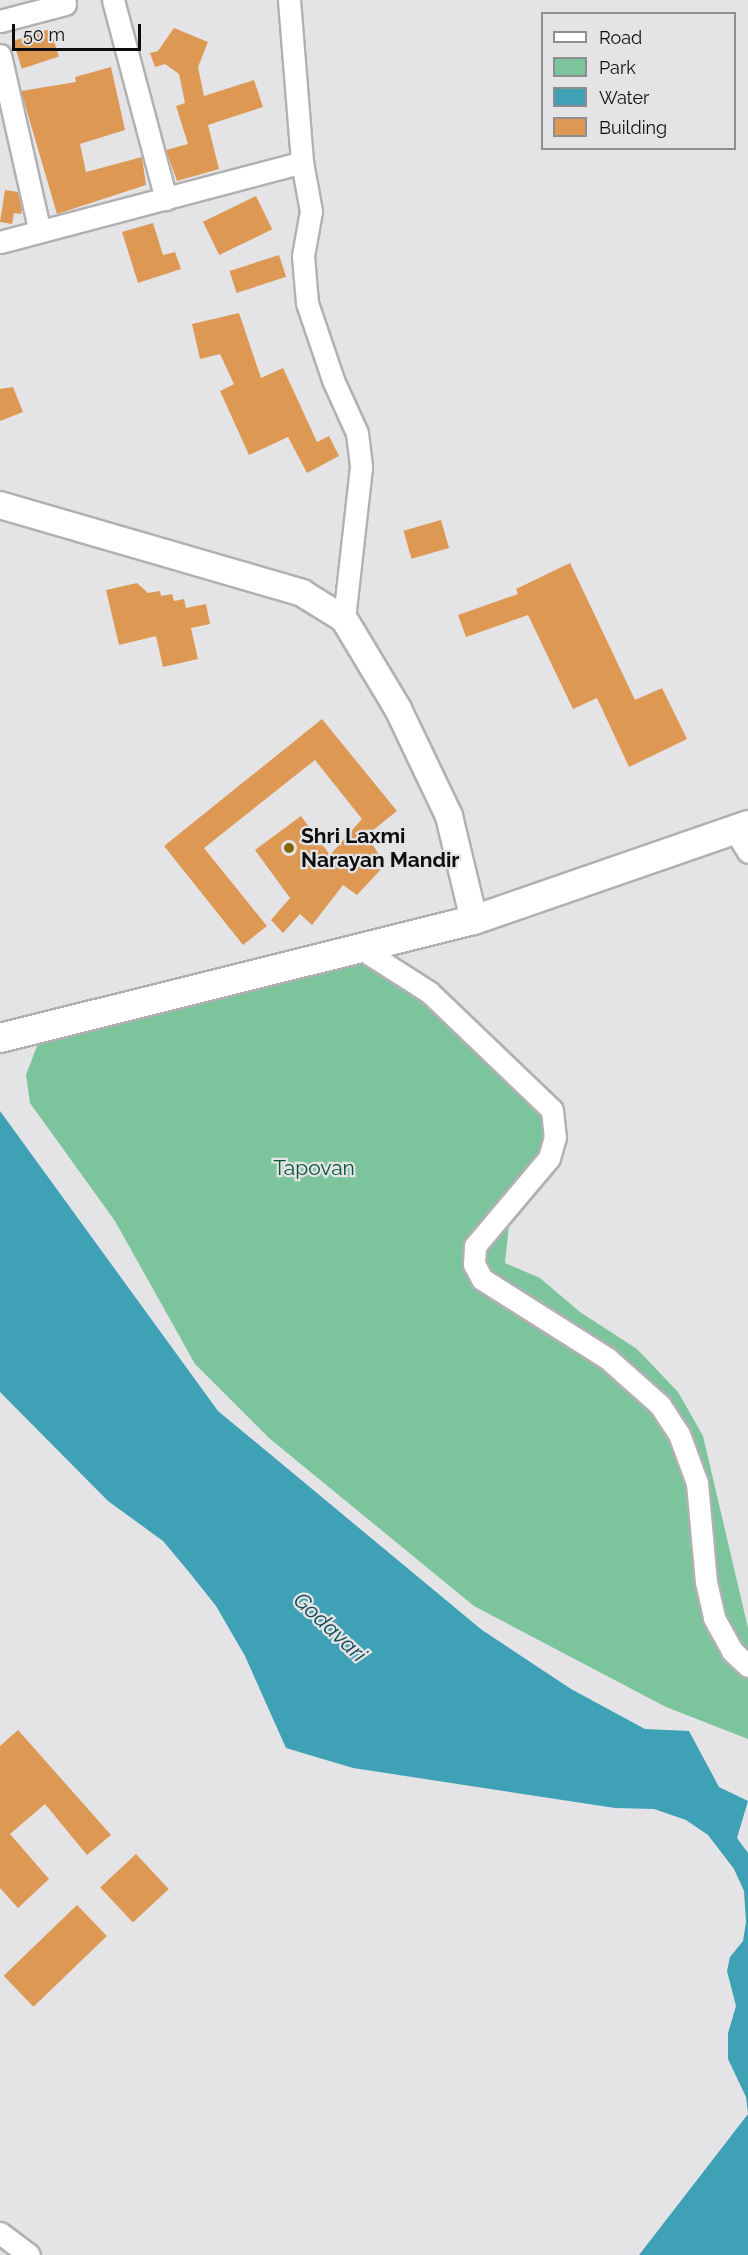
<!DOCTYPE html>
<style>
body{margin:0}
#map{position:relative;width:748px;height:2255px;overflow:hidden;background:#e4e4e7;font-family:Raleway,sans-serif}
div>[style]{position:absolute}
.green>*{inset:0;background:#7bc49c}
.water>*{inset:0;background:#3fa1b6}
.building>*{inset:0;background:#dd9954;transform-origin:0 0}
.roads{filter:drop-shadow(2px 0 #b1b0b3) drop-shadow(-2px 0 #b1b0b3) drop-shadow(0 2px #b1b0b3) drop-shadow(0 -2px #b1b0b3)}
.minor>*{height:21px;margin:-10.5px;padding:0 10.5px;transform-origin:10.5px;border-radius:10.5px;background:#fff}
.tertiary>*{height:26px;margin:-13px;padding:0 13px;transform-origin:13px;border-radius:13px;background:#fff}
.secondary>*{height:28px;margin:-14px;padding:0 14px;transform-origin:14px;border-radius:14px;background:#fff}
.dots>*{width:16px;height:16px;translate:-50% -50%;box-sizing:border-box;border:3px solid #e4e4e7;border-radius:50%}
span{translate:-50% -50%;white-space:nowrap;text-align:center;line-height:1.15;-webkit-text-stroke:4.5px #e4e4e7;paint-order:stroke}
.poi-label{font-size:21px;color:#0d0c0e;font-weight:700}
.left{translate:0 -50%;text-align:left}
.park-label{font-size:21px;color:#015434}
.water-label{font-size:22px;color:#104955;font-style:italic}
.legend{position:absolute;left:541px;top:12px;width:195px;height:138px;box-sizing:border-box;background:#e4e4e7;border:2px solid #8e8e90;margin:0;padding:8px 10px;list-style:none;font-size:18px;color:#0d0c0e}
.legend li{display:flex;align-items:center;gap:12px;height:30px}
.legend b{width:30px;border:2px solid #8e8e90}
.scale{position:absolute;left:12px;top:24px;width:129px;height:27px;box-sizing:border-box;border:3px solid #0d0c0e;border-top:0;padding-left:8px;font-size:18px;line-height:21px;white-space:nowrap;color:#0d0c0e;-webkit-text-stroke:4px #e4e4e7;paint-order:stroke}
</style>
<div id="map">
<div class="green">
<i style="clip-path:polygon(343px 952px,382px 967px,563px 1121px,512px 1195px,505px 1263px,540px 1278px,580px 1312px,637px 1349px,678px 1392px,703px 1436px,748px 1628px,748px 1739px,666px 1707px,474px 1606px,269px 1438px,195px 1364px,115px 1221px,30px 1103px,26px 1075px,37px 1046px,63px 1028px)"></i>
</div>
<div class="water">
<i style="clip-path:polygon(0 1111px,218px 1411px,482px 1630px,571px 1689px,645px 1729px,689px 1731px,719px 1787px,748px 1801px,737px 1838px,748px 1853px,748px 2255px,639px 2255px,748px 2114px,746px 2097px,728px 2059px,728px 2033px,736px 2006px,727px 1971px,730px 1957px,743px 1941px,746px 1922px,744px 1891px,734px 1869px,708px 1835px,686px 1820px,654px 1809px,615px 1808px,353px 1768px,286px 1748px,245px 1656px,216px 1606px,189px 1572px,163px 1541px,108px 1501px,0 1392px)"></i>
</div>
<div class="building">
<i style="clip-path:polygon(174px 28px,208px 42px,198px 67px,204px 96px,254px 80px,263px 107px,208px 125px,219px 169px,177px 181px,166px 150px,188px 144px,176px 106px,185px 103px,179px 74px,165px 64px,155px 67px,150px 53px,158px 51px)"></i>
<i style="left:50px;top:29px;width:29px;height:39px;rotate:72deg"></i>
<i style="clip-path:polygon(111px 67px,125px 130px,80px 144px,86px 172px,142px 157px,146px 185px,57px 214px,21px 91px,76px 82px,75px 77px)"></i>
<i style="clip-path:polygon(5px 190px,18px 192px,22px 210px,21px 214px,14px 213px,12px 224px,0 222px)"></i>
<i style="left:256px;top:196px;width:37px;height:59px;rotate:64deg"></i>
<i style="clip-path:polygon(153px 223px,163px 255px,175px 252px,181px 269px,138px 283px,122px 232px)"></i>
<i style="left:279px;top:255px;width:23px;height:52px;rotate:72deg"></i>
<i style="clip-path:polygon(239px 313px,261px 378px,283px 368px,317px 442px,329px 436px,339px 456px,307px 473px,288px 437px,249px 455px,220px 391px,234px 384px,220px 354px,200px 359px,192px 324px)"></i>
<i style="clip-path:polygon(13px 387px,23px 412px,0 421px,0 389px)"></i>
<i style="left:441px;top:520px;width:29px;height:39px;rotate:74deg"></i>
<i style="clip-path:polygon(570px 563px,635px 700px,662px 688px,687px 739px,629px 767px,597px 698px,573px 709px,528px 615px,466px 637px,458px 615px,518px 594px,516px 589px)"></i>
<i style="clip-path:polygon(137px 583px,148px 593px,160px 591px,161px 596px,172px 594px,174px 601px,184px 599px,186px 608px,206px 604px,210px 624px,191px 628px,198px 659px,163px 667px,156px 636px,119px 645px,106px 590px)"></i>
<i style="clip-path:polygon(322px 719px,397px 811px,367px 835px,385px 865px,357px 895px,343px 885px,312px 925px,300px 914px,283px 933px,271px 920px,290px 898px,255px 850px,301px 816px,330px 855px,362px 819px,315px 760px,204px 848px,267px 926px,243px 945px,164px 846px)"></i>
<i style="clip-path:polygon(18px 1730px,111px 1835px,87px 1855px,45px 1804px,10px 1834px,49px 1879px,18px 1908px,0 1888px,0 1746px)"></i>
<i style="left:136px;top:1854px;width:48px;height:49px;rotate:47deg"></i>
<i style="left:77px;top:1905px;width:43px;height:102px;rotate:46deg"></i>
</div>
<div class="roads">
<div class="minor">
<i style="left:113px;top:0;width:206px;rotate:75.1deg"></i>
<i style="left:289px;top:0;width:163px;rotate:85.4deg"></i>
<i style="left:0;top:21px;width:67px;rotate:-14.7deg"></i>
<i style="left:65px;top:4px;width:4px;rotate:-104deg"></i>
<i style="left:0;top:55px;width:181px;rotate:77.3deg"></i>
<i style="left:0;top:242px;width:312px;rotate:-14.8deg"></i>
<i style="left:302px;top:162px;width:50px;rotate:79.6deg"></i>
<i style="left:311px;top:211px;width:46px;rotate:100.1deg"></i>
<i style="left:303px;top:256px;width:47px;rotate:85.1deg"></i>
<i style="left:307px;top:303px;width:81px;rotate:71.3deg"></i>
<i style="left:333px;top:380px;width:58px;rotate:65.6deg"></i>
<i style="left:357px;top:433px;width:34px;rotate:83deg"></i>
<i style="left:361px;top:467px;width:153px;rotate:96.4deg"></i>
<i style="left:736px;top:832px;width:23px;rotate:59deg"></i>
<i style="left:357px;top:946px;width:85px;rotate:32.6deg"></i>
<i style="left:429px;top:992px;width:170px;rotate:43.8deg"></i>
<i style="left:552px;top:1110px;width:27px;rotate:84deg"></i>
<i style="left:555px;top:1137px;width:22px;rotate:106deg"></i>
<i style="left:549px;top:1158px;width:115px;rotate:130.1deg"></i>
<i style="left:475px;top:1246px;width:18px;rotate:93deg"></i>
<i style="left:474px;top:1264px;width:17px;rotate:62deg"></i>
<i style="left:482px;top:1279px;width:148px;rotate:32.3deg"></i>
<i style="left:607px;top:1358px;width:71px;rotate:41.6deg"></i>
<i style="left:660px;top:1405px;width:35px;rotate:57deg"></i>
<i style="left:679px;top:1434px;width:52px;rotate:69.8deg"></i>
<i style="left:697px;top:1483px;width:99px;rotate:84.8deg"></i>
<i style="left:706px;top:1582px;width:37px;rotate:77deg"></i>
<i style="left:714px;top:1618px;width:38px;rotate:61deg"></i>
<i style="left:732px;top:1651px;width:22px;rotate:43deg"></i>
<i style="left:0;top:2233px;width:36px;rotate:37deg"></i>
</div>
<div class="tertiary">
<i style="left:0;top:505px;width:315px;rotate:16.2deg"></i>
<i style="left:302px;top:593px;width:49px;rotate:31.8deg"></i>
<i style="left:344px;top:619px;width:105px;rotate:59deg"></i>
<i style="left:398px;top:709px;width:119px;rotate:64.5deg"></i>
<i style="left:449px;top:816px;width:107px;rotate:76.5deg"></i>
</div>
<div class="secondary">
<i style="left:0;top:1038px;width:488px;rotate:-14deg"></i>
<i style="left:474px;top:920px;width:290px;rotate:-19.1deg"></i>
</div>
</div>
<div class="dots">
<i style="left:289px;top:848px;background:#816700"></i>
</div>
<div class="poi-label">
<span class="left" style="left:301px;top:848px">Shri Laxmi<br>Narayan Mandir</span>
</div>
<div class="park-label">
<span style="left:314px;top:1168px">Tapovan</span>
</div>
<div class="water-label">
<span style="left:330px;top:1627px;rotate:43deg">Godavari</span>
</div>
<ul class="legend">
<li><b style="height:8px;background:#fff"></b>Road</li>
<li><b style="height:16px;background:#7bc49c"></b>Park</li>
<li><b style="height:16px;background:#3fa1b6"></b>Water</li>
<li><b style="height:16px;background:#dd9954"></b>Building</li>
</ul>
<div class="scale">50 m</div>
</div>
